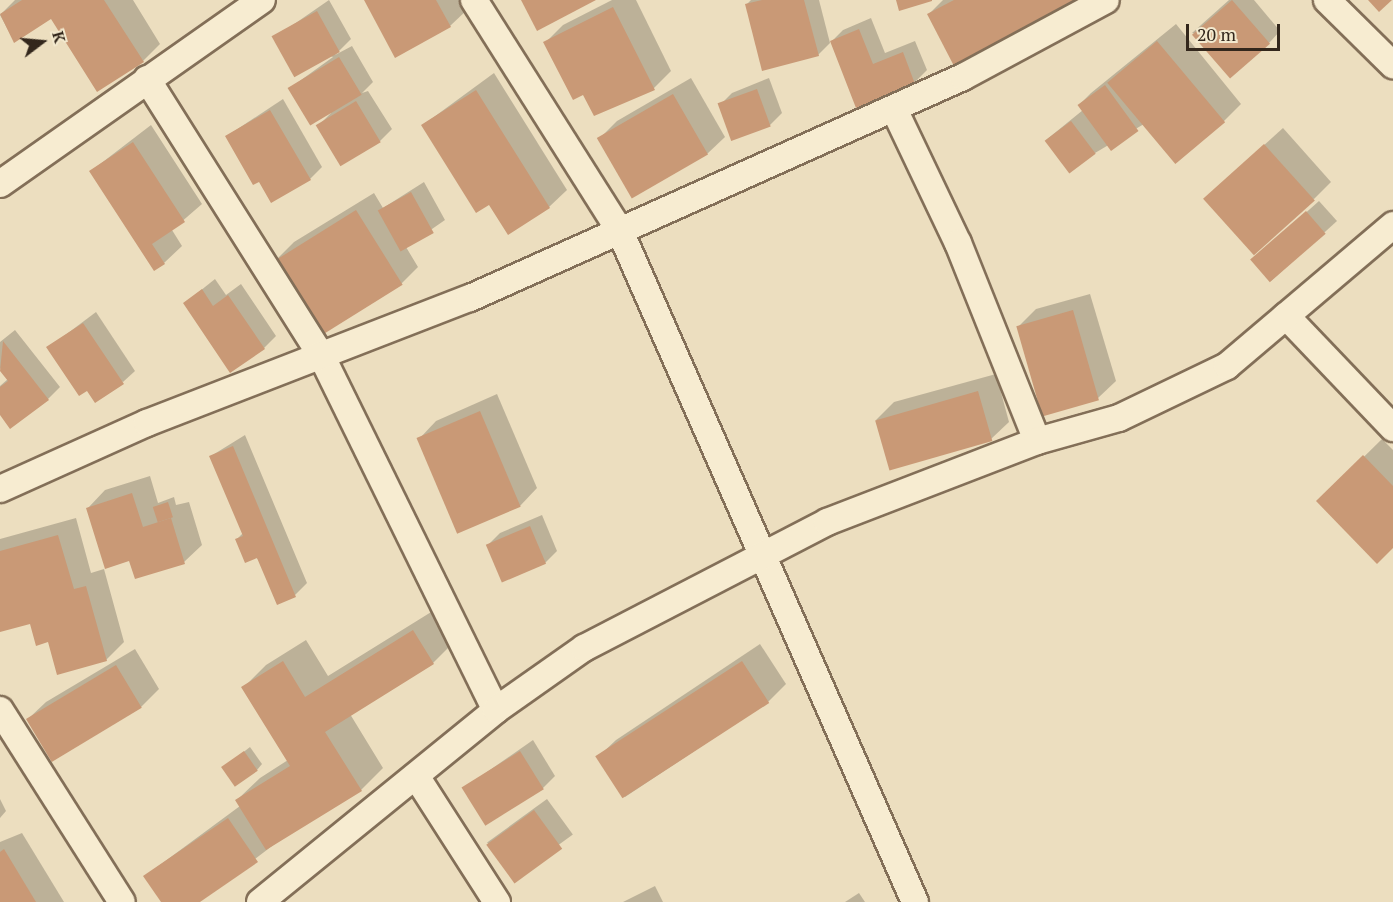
<!DOCTYPE html>
<style>
body{margin:0}
#map{position:relative;width:1393px;height:902px;overflow:hidden;background:#ecdebf;font-family:"PT Serif",serif}
div>[style]{position:absolute}
.shadow>*{inset:0;background:#0003;transform-origin:0 0}
.building>*{inset:0;background:#c99976;transform-origin:0 0}
.roads{filter:drop-shadow(2px 0 #836f58) drop-shadow(-2px 0 #836f58) drop-shadow(0 2px #836f58) drop-shadow(0 -2px #836f58)}
.minor>*{height:26px;margin:-13px;padding:0 13px;transform-origin:13px;border-radius:13px;background:#f7ecd1}
span{translate:-50% -50%;white-space:nowrap;text-align:center;line-height:1.15;-webkit-text-stroke:5px #f3e9ce;paint-order:stroke}
.north{position:absolute;left:12px;top:12px;width:60px;height:60px;-webkit-text-stroke:4px #f3e9ce;paint-order:stroke;rotate:74deg;font-size:16px;font-weight:700;line-height:24px;text-align:center;color:#33271c}
.north::after{content:'';display:block;margin:auto;width:21px;height:27px;background:#33271c;clip-path:polygon(50% 0,100% 100%,50% 72%,0 100%)}
.scale{position:absolute;left:1186px;top:24px;width:94px;height:27px;box-sizing:border-box;border:3px solid #33271c;border-top:0;padding-left:8px;font-size:18px;line-height:21px;white-space:nowrap;color:#33271c;-webkit-text-stroke:4px #f3e9ce;paint-order:stroke}
</style>
<div id="map">
<div class="shadow">
<i style="clip-path:polygon(15px 0,133px 0,160px 44px,143px 61px,51px 17px,14px 41px,0 15px)"></i>
<i style="clip-path:polygon(329px 0,351px 39px,335px 55px,352px 46px,373px 82px,362px 93px,368px 91px,392px 129px,380px 141px,318px 126px,331px 113px,290px 88px,333px 57px,274px 38px)"></i>
<i style="clip-path:polygon(366px 0,463px 0,468px 9px,450px 26px)"></i>
<i style="clip-path:polygon(612px 0,636px 0,671px 71px,654px 88px,583px 93px,545px 43px,563px 25px)"></i>
<i style="clip-path:polygon(751px 0,819px 0,830px 43px,818px 55px,746px 5px)"></i>
<i style="clip-path:polygon(943px 0,1079px 0,928px 15px)"></i>
<i style="clip-path:polygon(1229px 0,1254px 0,1280px 31px,1269px 43px,1192px 33px)"></i>
<i style="clip-path:polygon(871px 18px,885px 53px,915px 41px,927px 70px,915px 82px,857px 106px,831px 42px,843px 30px)"></i>
<i style="clip-path:polygon(1176px 24px,1241px 104px,1224px 121px,1144px 124px,1095px 153px,1046px 140px,1083px 110px,1079px 105px,1091px 93px)"></i>
<i style="clip-path:polygon(494px 73px,567px 190px,549px 207px,489px 203px,423px 125px)"></i>
<i style="clip-path:polygon(691px 78px,725px 137px,707px 154px,599px 139px,617px 121px)"></i>
<i style="clip-path:polygon(769px 78px,782px 113px,770px 125px,720px 105px,732px 93px)"></i>
<i style="clip-path:polygon(283px 99px,322px 167px,310px 179px,260px 180px,227px 136px)"></i>
<i style="clip-path:polygon(151px 125px,202px 204px,172px 230px,182px 246px,164px 263px,91px 171px)"></i>
<i style="clip-path:polygon(1283px 128px,1331px 182px,1314px 199px,1223px 182px)"></i>
<i style="clip-path:polygon(424px 182px,445px 220px,406px 247px,418px 267px,401px 284px,276px 260px,294px 242px,374px 193px,383px 208px)"></i>
<i style="clip-path:polygon(1319px 201px,1337px 221px,1271px 281px,1265px 249px)"></i>
<i style="clip-path:polygon(215px 279px,226px 295px,241px 284px,276px 336px,264px 348px,185px 303px)"></i>
<i style="clip-path:polygon(1090px 294px,1116px 381px,1098px 398px,1018px 327px,1036px 309px)"></i>
<i style="clip-path:polygon(96px 312px,135px 371px,123px 382px,48px 348px)"></i>
<i style="clip-path:polygon(15px 330px,60px 387px,48px 399px,0 413px,0 386px,8px 379px,0 368px,0 342px)"></i>
<i style="clip-path:polygon(996px 374px,1009px 422px,991px 439px,876px 420px,894px 402px)"></i>
<i style="clip-path:polygon(497px 394px,537px 488px,520px 506px,419px 439px,436px 421px)"></i>
<i style="clip-path:polygon(245px 435px,307px 583px,295px 595px,237px 539px,243px 533px,211px 456px)"></i>
<i style="clip-path:polygon(1382px 439px,1393px 450px,1393px 546px,1319px 501px)"></i>
<i style="clip-path:polygon(150px 476px,158px 503px,174px 497px,176px 505px,189px 502px,202px 545px,184px 562px,88px 508px,105px 490px)"></i>
<i style="clip-path:polygon(542px 515px,557px 551px,545px 563px,488px 545px,500px 533px)"></i>
<i style="clip-path:polygon(76px 518px,91px 573px,104px 569px,124px 642px,106px 660px,31px 622px,0 630px,0 539px)"></i>
<i style="clip-path:polygon(436px 609px,455px 641px,433px 663px,350px 714px,383px 768px,361px 790px,276px 843px,198px 902px,163px 902px,145px 876px,240px 806px,237px 800px,260px 778px,288px 760px,243px 688px,266px 665px,306px 640px,328px 676px)"></i>
<i style="clip-path:polygon(760px 644px,786px 684px,768px 702px,625px 797px,598px 757px,616px 740px)"></i>
<i style="clip-path:polygon(135px 649px,159px 689px,141px 707px,28px 719px,46px 702px)"></i>
<i style="clip-path:polygon(533px 740px,555px 776px,543px 788px,464px 788px)"></i>
<i style="clip-path:polygon(250px 747px,262px 764px,257px 770px,223px 768px)"></i>
<i style="clip-path:polygon(0 799px,6px 811px,0 818px)"></i>
<i style="left:547px;top:799px;width:44px;height:74px;rotate:54deg"></i>
<i style="clip-path:polygon(22px 833px,64px 902px,0 902px,0 842px)"></i>
<i style="clip-path:polygon(655px 886px,663px 902px,623px 902px)"></i>
<i style="clip-path:polygon(859px 893px,865px 902px,845px 902px)"></i>
</div>
<div class="building">
<i style="clip-path:polygon(22px 0,104px 0,144px 62px,97px 92px,51px 19px,14px 43px,0 14px)"></i>
<i style="clip-path:polygon(364px 0,436px 0,451px 27px,395px 58px)"></i>
<i style="clip-path:polygon(521px 0,596px 0,537px 31px)"></i>
<i style="clip-path:polygon(762px 0,804px 0,819px 56px,762px 71px,745px 4px)"></i>
<i style="clip-path:polygon(896px 0,932px 0,932px 1px,899px 11px)"></i>
<i style="clip-path:polygon(954px 0,1082px 0,954px 66px,927px 14px)"></i>
<i style="left:1232px;top:0;width:58px;height:53px;rotate:49deg"></i>
<i style="clip-path:polygon(1368px 0,1392px 0,1379px 12px)"></i>
<i style="clip-path:polygon(613px 7px,655px 90px,594px 116px,583px 95px,573px 100px,543px 42px)"></i>
<i style="left:317px;top:11px;width:47px;height:52px;rotate:61deg"></i>
<i style="clip-path:polygon(859px 29px,873px 64px,903px 52px,915px 84px,856px 108px,830px 41px)"></i>
<i style="left:1157px;top:41px;width:106px;height:65px;rotate:50deg"></i>
<i style="left:339px;top:57px;width:44px;height:60px;rotate:59deg"></i>
<i style="left:1105px;top:85px;width:57px;height:34px;rotate:54deg"></i>
<i style="left:757px;top:89px;width:40px;height:42px;rotate:70deg"></i>
<i style="clip-path:polygon(476px 90px,550px 208px,508px 235px,489px 205px,476px 213px,421px 125px)"></i>
<i style="left:673px;top:94px;width:70px;height:88px;rotate:60deg"></i>
<i style="left:356px;top:101px;width:48px;height:47px;rotate:59deg"></i>
<i style="clip-path:polygon(270px 110px,311px 180px,271px 203px,259px 182px,253px 185px,225px 136px)"></i>
<i style="left:1071px;top:121px;width:41px;height:33px;rotate:53deg"></i>
<i style="clip-path:polygon(133px 142px,185px 222px,152px 244px,165px 264px,154px 271px,89px 171px)"></i>
<i style="left:1264px;top:144px;width:76px;height:82px;rotate:48deg"></i>
<i style="left:411px;top:192px;width:47px;height:38px;rotate:61deg"></i>
<i style="left:356px;top:210px;width:88px;height:95px;rotate:58deg"></i>
<i style="left:1306px;top:211px;width:30px;height:74px;rotate:49deg"></i>
<i style="clip-path:polygon(202px 289px,213px 306px,228px 295px,265px 349px,230px 373px,183px 303px)"></i>
<i style="left:1073px;top:310px;width:94px;height:59px;rotate:74deg"></i>
<i style="clip-path:polygon(83px 323px,124px 384px,95px 403px,87px 391px,79px 396px,46px 347px)"></i>
<i style="clip-path:polygon(3px 341px,49px 400px,10px 429px,0 415px,0 387px,8px 381px,0 371px)"></i>
<i style="left:978px;top:391px;width:52px;height:107px;rotate:74deg"></i>
<i style="left:480px;top:411px;width:104px;height:69px;rotate:67deg"></i>
<i style="clip-path:polygon(233px 446px,296px 597px,277px 605px,257px 558px,245px 563px,235px 539px,243px 536px,209px 456px)"></i>
<i style="clip-path:polygon(1363px 455px,1393px 486px,1393px 548px,1377px 564px,1316px 501px)"></i>
<i style="clip-path:polygon(132px 493px,143px 527px,171px 518px,185px 564px,135px 579px,129px 561px,105px 569px,86px 508px)"></i>
<i style="left:168px;top:502px;width:16px;height:16px;rotate:72deg"></i>
<i style="left:530px;top:526px;width:41px;height:48px;rotate:67deg"></i>
<i style="clip-path:polygon(58px 535px,74px 589px,86px 586px,107px 661px,57px 675px,48px 642px,36px 646px,30px 624px,0 632px,0 551px)"></i>
<i style="clip-path:polygon(413px 630px,434px 664px,325px 732px,362px 791px,266px 850px,235px 800px,290px 766px,241px 687px,283px 661px,305px 697px)"></i>
<i style="left:742px;top:661px;width:50px;height:175px;rotate:57deg"></i>
<i style="left:116px;top:665px;width:50px;height:105px;rotate:59deg"></i>
<i style="left:244px;top:751px;width:24px;height:28px;rotate:55deg"></i>
<i style="left:520px;top:751px;width:45px;height:69px;rotate:58deg"></i>
<i style="left:534px;top:810px;width:48px;height:59px;rotate:54deg"></i>
<i style="clip-path:polygon(228px 818px,258px 862px,200px 902px,161px 902px,143px 876px)"></i>
<i style="clip-path:polygon(4px 849px,36px 902px,0 902px,0 852px)"></i>
</div>
<div class="roads">
<div class="minor">
<i style="left:474px;top:0;width:273px;rotate:57.7deg"></i>
<i style="left:620px;top:231px;width:733px;rotate:66.27deg"></i>
<i style="left:1327px;top:0;width:93px;rotate:44.6deg"></i>
<i style="left:147px;top:79px;width:331px;rotate:57.8deg"></i>
<i style="left:323px;top:359px;width:391px;rotate:63.8deg"></i>
<i style="left:894px;top:109px;width:148px;rotate:64.5deg"></i>
<i style="left:958px;top:243px;width:213px;rotate:68.2deg"></i>
<i style="left:0;top:184px;width:320px;rotate:-35.1deg"></i>
<i style="left:1286px;top:316px;width:155px;rotate:46.3deg"></i>
<i style="left:0;top:489px;width:161px;rotate:-24.2deg"></i>
<i style="left:147px;top:423px;width:346px;rotate:-21.2deg"></i>
<i style="left:470px;top:298px;width:540px;rotate:-24.15deg"></i>
<i style="left:963px;top:77px;width:162px;rotate:-28.3deg"></i>
<i style="left:0;top:710px;width:227px;rotate:57.6deg"></i>
<i style="left:416px;top:776px;width:150px;rotate:57.3deg"></i>
<i style="left:260px;top:902px;width:304px;rotate:-39.1deg"></i>
<i style="left:496px;top:710px;width:108px;rotate:-35.2deg"></i>
<i style="left:584px;top:648px;width:274px;rotate:-27.4deg"></i>
<i style="left:827px;top:522px;width:225px;rotate:-21.1deg"></i>
<i style="left:1037px;top:441px;width:85px;rotate:-15.7deg"></i>
<i style="left:1119px;top:418px;width:120px;rotate:-25.7deg"></i>
<i style="left:1227px;top:366px;width:218px;rotate:-40.3deg"></i>
</div>
</div>
<div class="north">K</div>
<div class="scale">20 m</div>
</div>
